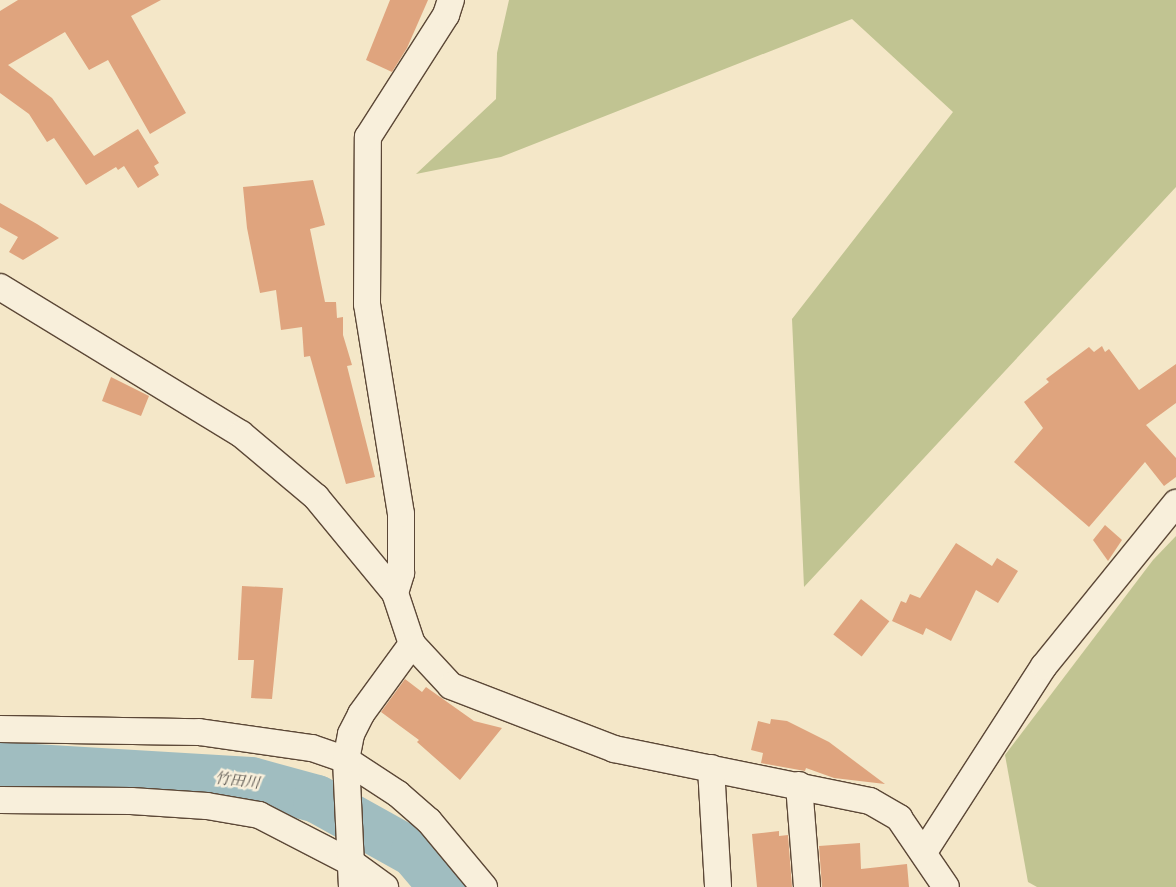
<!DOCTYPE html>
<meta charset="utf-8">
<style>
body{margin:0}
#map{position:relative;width:1176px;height:887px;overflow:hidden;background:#f4e7c8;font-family:Vollkorn,"Noto Serif JP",serif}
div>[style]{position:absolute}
.green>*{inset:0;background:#c1c492}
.river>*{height:48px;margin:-24px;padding:0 24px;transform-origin:24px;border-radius:24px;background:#a0bdc0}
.building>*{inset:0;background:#dfa47e;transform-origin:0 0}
.roads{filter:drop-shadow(1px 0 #5c4837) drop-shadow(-1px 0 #5c4837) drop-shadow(0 1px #5c4837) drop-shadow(0 -1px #5c4837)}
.minor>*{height:26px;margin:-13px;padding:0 13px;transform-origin:13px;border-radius:13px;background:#f8efdb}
span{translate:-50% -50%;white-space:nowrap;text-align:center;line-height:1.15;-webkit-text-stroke:5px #f8efdb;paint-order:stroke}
.water-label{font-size:15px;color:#534e48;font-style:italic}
</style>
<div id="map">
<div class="green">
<i style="clip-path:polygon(509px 0,1176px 0,1176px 187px,804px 587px,792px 319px,953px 112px,852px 19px,501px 157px,416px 174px,496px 99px,497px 53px)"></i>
<i style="clip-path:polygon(1176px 536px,1176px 887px,1037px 887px,1028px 882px,1005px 755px,1153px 560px)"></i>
</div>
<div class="river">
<i style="left:0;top:766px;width:251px;rotate:3.4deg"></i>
<i style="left:251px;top:781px;width:68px;rotate:15.3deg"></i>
<i style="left:317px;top:799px;width:111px;rotate:29.1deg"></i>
<i style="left:414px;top:853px;width:45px;rotate:49.5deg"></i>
</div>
<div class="building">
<i style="clip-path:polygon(18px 0,161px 0,131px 16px,186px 113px,150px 134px,108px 60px,89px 70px,65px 32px,8px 65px,52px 98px,94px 156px,138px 129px,159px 163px,154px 166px,159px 175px,138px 188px,124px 166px,118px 170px,116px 167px,86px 185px,54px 138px,47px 142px,29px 114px,0 93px,0 11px)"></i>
<i style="clip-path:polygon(390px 0,428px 0,407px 48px,392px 72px,366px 60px)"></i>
<i style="clip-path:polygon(313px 180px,325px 225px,310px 229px,325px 302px,336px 302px,337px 318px,343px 317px,343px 335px,352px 365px,347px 366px,375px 477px,346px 484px,310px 356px,304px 357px,302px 327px,281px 330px,276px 290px,260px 293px,247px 228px,243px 187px)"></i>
<i style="clip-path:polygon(0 203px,37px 224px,59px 238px,23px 260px,9px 252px,18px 237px,0 227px)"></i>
<i style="clip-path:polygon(1102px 346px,1105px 352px,1109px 349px,1139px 390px,1176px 364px,1176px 403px,1146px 425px,1176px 458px,1176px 477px,1164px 486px,1145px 462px,1089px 527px,1014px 462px,1043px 428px,1024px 402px,1049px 382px,1046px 379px,1089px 347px,1094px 352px)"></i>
<i style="clip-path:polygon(111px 377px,149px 396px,141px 416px,102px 401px)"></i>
<i style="clip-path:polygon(1105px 525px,1122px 540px,1108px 561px,1093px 540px)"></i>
<i style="clip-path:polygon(956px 543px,992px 566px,997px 558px,1018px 571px,998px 603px,976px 590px,951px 641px,926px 628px,923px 635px,892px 621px,901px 601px,906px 603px,910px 594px,920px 598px)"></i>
<i style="clip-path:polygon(242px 586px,283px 588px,272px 699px,251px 698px,254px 660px,238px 660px)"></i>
<i style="left:861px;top:599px;width:36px;height:45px;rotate:38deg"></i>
<i style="clip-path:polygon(405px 679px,422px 692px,426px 687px,474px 721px,502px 728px,460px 780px,417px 742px,419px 740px,381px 712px)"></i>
<i style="clip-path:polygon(771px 719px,787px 721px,829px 742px,885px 784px,834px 778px,806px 768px,805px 771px,761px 763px,763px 753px,751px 750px,758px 721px,770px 724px)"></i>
<i style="clip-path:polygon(779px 831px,779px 836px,788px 835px,792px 887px,757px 887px,752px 834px)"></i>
<i style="clip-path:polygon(860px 843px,861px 869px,907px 864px,909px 887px,822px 887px,819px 846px)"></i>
</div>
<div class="roads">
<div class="minor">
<i style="left:0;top:287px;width:282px;rotate:31.4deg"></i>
<i style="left:241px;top:434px;width:98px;rotate:40deg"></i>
<i style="left:316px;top:497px;width:124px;rotate:50.5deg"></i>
<i style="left:395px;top:593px;width:54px;rotate:71.6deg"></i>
<i style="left:412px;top:644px;width:57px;rotate:47.1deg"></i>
<i style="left:451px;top:686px;width:175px;rotate:21.1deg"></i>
<i style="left:614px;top:749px;width:261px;rotate:11.5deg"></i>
<i style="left:870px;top:801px;width:34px;rotate:30deg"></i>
<i style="left:899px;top:818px;width:83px;rotate:55.7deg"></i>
<i style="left:395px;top:593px;width:21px;rotate:-73deg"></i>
<i style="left:401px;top:573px;width:59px;rotate:-90deg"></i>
<i style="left:401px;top:514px;width:213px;rotate:-99.2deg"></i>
<i style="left:367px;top:304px;width:167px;rotate:-89.7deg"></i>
<i style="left:368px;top:137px;width:145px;rotate:-57.4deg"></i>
<i style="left:446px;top:15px;width:16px;rotate:-72deg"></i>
<i style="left:0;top:729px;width:199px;rotate:0.9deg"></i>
<i style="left:199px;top:732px;width:114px;rotate:8.1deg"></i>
<i style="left:312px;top:748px;width:36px;rotate:19deg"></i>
<i style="left:346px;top:760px;width:62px;rotate:33.2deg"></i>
<i style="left:398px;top:794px;width:41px;rotate:41.1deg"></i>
<i style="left:429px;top:821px;width:86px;rotate:50.2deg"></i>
<i style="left:711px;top:768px;width:119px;rotate:86.6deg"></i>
<i style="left:799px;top:785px;width:102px;rotate:85.5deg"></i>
<i style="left:0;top:800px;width:131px;rotate:0.4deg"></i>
<i style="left:131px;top:801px;width:76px;rotate:3.8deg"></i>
<i style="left:207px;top:806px;width:53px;rotate:9.8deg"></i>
<i style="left:259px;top:815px;width:105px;rotate:27.3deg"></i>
<i style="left:352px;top:863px;width:41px;rotate:36deg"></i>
<i style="left:924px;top:852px;width:221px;rotate:-57.2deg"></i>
<i style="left:1044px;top:666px;width:210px;rotate:-51deg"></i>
<i style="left:352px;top:887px;width:127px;rotate:-92.7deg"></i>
<i style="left:346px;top:760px;width:26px;rotate:-79deg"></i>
<i style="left:351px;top:734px;width:22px;rotate:-63deg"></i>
<i style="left:361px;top:714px;width:87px;rotate:-53.9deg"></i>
</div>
</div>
<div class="water-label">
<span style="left:237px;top:782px;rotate:7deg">竹田川</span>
</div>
</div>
